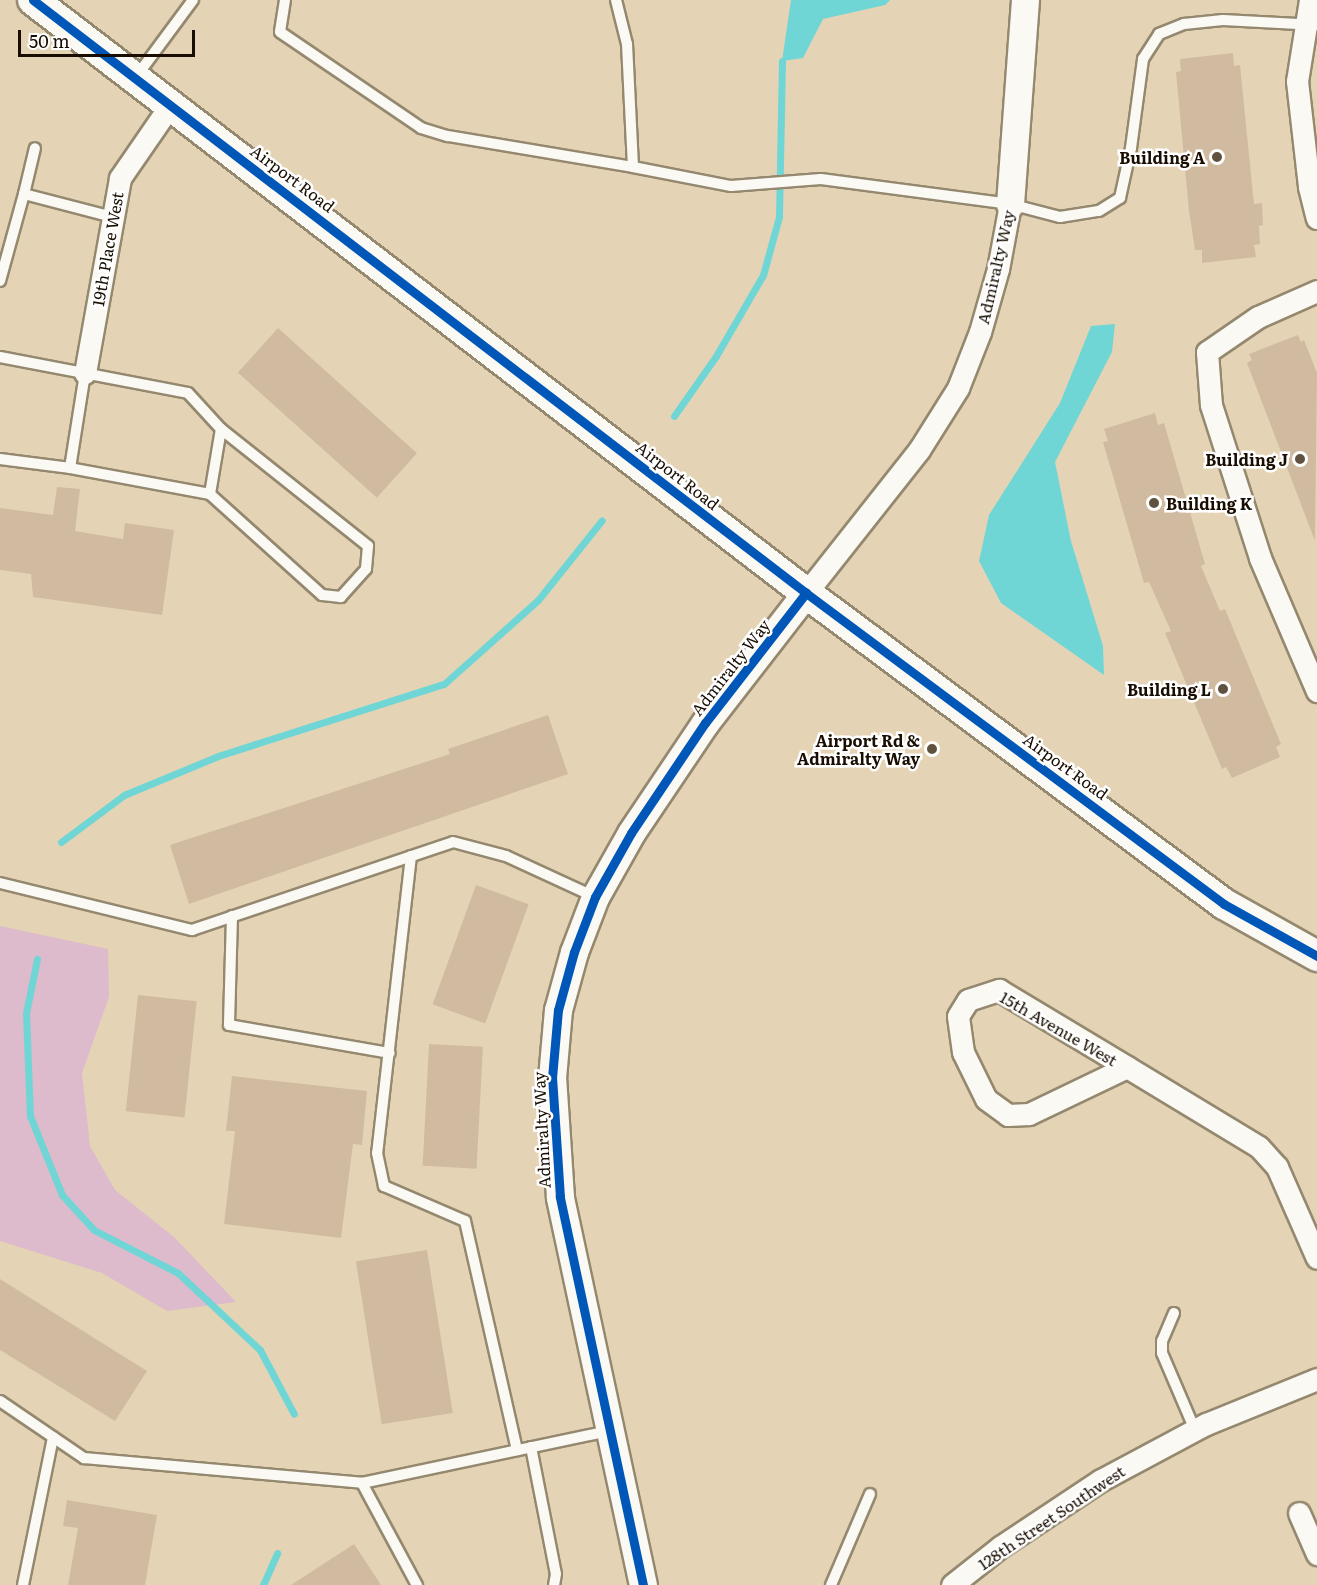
<!DOCTYPE html>
<style>
body{margin:0}
#map{position:relative;width:1317px;height:1585px;overflow:hidden;background:#e4d4b5;font-family:Literata,serif}
div>[style]{position:absolute}
.green>*{inset:0;background:#ddbacc}
.water>*{inset:0;background:#6fd6d5}
.stream>*{height:7px;margin:-3.5px;padding:0 3.5px;transform-origin:3.5px;border-radius:3.5px;background:#6fd6d5}
.building>*{inset:0;background:#d1bba0;transform-origin:0 0}
.roads{filter:drop-shadow(2px 0 #94886f) drop-shadow(-2px 0 #94886f) drop-shadow(0 2px #94886f) drop-shadow(0 -2px #94886f)}
.service>*{height:10px;margin:-5px;padding:0 5px;transform-origin:5px;border-radius:5px;background:#fbf9f4}
.minor>*{height:21px;margin:-10.5px;padding:0 10.5px;transform-origin:10.5px;border-radius:10.5px;background:#fbf9f4}
.tertiary>*{height:27px;margin:-13.5px;padding:0 13.5px;transform-origin:13.5px;border-radius:13.5px;background:#fbf9f4}
.secondary>*{height:30px;margin:-15px;padding:0 15px;transform-origin:15px;border-radius:15px;background:#fbf9f4}
.cycleway>*{height:9px;margin:-4.5px;padding:0 4.5px;transform-origin:4.5px;border-radius:4.5px;background:#0057b8}
.dots>*{width:16px;height:16px;translate:-50% -50%;box-sizing:border-box;border:3px solid #fff;border-radius:50%}
span{translate:-50% -50%;white-space:nowrap;text-align:center;line-height:1.15;-webkit-text-stroke:5px #fff;paint-order:stroke}
.poi-label{font-size:16px;color:#180d00;font-weight:700}
.right{translate:-100% -50%;text-align:right}
.left{translate:0 -50%;text-align:left}
.street-label{font-size:16px;color:#180d00}
.scale{position:absolute;left:18px;top:30px;width:177px;height:27px;box-sizing:border-box;border:3px solid #180d00;border-top:0;padding-left:8px;font-size:18px;line-height:21px;white-space:nowrap;color:#180d00;-webkit-text-stroke:4px #fff;paint-order:stroke}
</style>
<div id="map">
<div class="green">
<i style="clip-path:polygon(0 926px,108px 949px,109px 997px,82px 1073px,90px 1146px,115px 1190px,174px 1237px,236px 1302px,167px 1311px,102px 1273px,0 1241px)"></i>
</div>
<div class="water">
<i style="clip-path:polygon(791px 0,890px 0,885px 5px,823px 19px,803px 58px,782px 61px)"></i>
<i style="clip-path:polygon(1115px 324px,1112px 352px,1055px 462px,1071px 541px,1103px 646px,1104px 675px,1001px 603px,979px 561px,989px 515px,1060px 403px,1091px 326px)"></i>
</div>
<div class="stream">
<i style="left:674px;top:416px;width:73px;rotate:-55deg"></i>
<i style="left:716px;top:356px;width:94px;rotate:-59.9deg"></i>
<i style="left:763px;top:275px;width:60px;rotate:-74.6deg"></i>
<i style="left:779px;top:217px;width:156px;rotate:-88.9deg"></i>
<i style="left:61px;top:842px;width:79px;rotate:-36.7deg"></i>
<i style="left:124px;top:795px;width:102px;rotate:-22.5deg"></i>
<i style="left:218px;top:756px;width:237px;rotate:-17.7deg"></i>
<i style="left:444px;top:684px;width:126px;rotate:-41.8deg"></i>
<i style="left:538px;top:600px;width:102px;rotate:-51.3deg"></i>
<i style="left:37px;top:959px;width:55px;rotate:101.5deg"></i>
<i style="left:26px;top:1013px;width:103px;rotate:87.8deg"></i>
<i style="left:30px;top:1116px;width:85px;rotate:67.9deg"></i>
<i style="left:62px;top:1195px;width:47px;rotate:47.6deg"></i>
<i style="left:94px;top:1230px;width:94px;rotate:27.1deg"></i>
<i style="left:178px;top:1273px;width:112px;rotate:43.2deg"></i>
<i style="left:260px;top:1350px;width:72px;rotate:62deg"></i>
<i style="left:263px;top:1585px;width:35px;rotate:-66deg"></i>
</div>
<div class="building">
<i style="clip-path:polygon(1233px 53px,1234px 66px,1240px 65px,1254px 204px,1262px 203px,1263px 225px,1259px 226px,1260px 244px,1254px 245px,1256px 257px,1202px 263px,1202px 250px,1195px 250px,1189px 211px,1176px 72px,1181px 71px,1180px 59px)"></i>
<i style="left:278px;top:328px;width:187px;height:60px;rotate:42deg"></i>
<i style="clip-path:polygon(1298px 335px,1301px 342px,1304px 340px,1317px 373px,1315px 541px,1247px 363px,1252px 360px,1249px 354px)"></i>
<i style="clip-path:polygon(1155px 413px,1158px 425px,1164px 423px,1205px 564px,1201px 566px,1220px 611px,1225px 609px,1281px 744px,1276px 747px,1280px 757px,1232px 778px,1226px 767px,1222px 769px,1165px 633px,1171px 631px,1149px 582px,1144px 583px,1103px 442px,1108px 441px,1104px 429px)"></i>
<i style="clip-path:polygon(57px 487px,80px 489px,75px 531px,123px 539px,125px 523px,174px 530px,162px 615px,33px 597px,31px 574px,0 570px,0 508px,53px 515px)"></i>
<i style="clip-path:polygon(548px 715px,568px 774px,189px 904px,170px 845px,450px 754px,448px 749px)"></i>
<i style="left:476px;top:885px;width:56px;height:127px;rotate:20deg"></i>
<i style="left:138px;top:995px;width:59px;height:117px;rotate:6deg"></i>
<i style="left:429px;top:1044px;width:54px;height:122px;rotate:3deg"></i>
<i style="clip-path:polygon(232px 1076px,367px 1091px,362px 1145px,353px 1144px,341px 1238px,224px 1224px,235px 1131px,226px 1131px)"></i>
<i style="left:427px;top:1250px;width:165px;height:72px;rotate:81deg"></i>
<i style="clip-path:polygon(0 1279px,147px 1371px,115px 1421px,0 1350px)"></i>
<i style="clip-path:polygon(67px 1500px,157px 1515px,145px 1585px,68px 1585px,78px 1528px,63px 1526px)"></i>
<i style="clip-path:polygon(354px 1544px,381px 1585px,291px 1585px)"></i>
</div>
<div class="roads">
<div class="service">
<i style="left:285px;top:0;width:32px;rotate:99deg"></i>
<i style="left:280px;top:32px;width:171px;rotate:34.2deg"></i>
<i style="left:421px;top:128px;width:28px;rotate:17deg"></i>
<i style="left:448px;top:136px;width:188px;rotate:9.5deg"></i>
<i style="left:616px;top:0;width:45px;rotate:76deg"></i>
<i style="left:627px;top:44px;width:123px;rotate:87.2deg"></i>
<i style="left:633px;top:167px;width:100px;rotate:11deg"></i>
<i style="left:731px;top:186px;width:90px;rotate:-4.4deg"></i>
<i style="left:821px;top:179px;width:191px;rotate:7.5deg"></i>
<i style="left:1010px;top:204px;width:52px;rotate:14.6deg"></i>
<i style="left:1060px;top:217px;width:39px;rotate:-9deg"></i>
<i style="left:1099px;top:211px;width:25px;rotate:-32deg"></i>
<i style="left:1120px;top:198px;width:51px;rotate:-77.6deg"></i>
<i style="left:1131px;top:148px;width:90px;rotate:-82.3deg"></i>
<i style="left:1143px;top:59px;width:30px;rotate:-57deg"></i>
<i style="left:1159px;top:34px;width:27px;rotate:-22deg"></i>
<i style="left:1184px;top:24px;width:39px;rotate:-6deg"></i>
<i style="left:1223px;top:20px;width:94px;rotate:3deg"></i>
<i style="left:136px;top:77px;width:96px;rotate:-53.5deg"></i>
<i style="left:24px;top:194px;width:47px;rotate:-76.6deg"></i>
<i style="left:0;top:281px;width:90px;rotate:-74.6deg"></i>
<i style="left:24px;top:194px;width:91px;rotate:14.6deg"></i>
<i style="left:0;top:357px;width:191px;rotate:10.8deg"></i>
<i style="left:188px;top:393px;width:49px;rotate:47.5deg"></i>
<i style="left:221px;top:429px;width:188px;rotate:38.5deg"></i>
<i style="left:368px;top:546px;width:23px;rotate:95deg"></i>
<i style="left:366px;top:569px;width:38px;rotate:132deg"></i>
<i style="left:341px;top:597px;width:19px;rotate:-174deg"></i>
<i style="left:322px;top:595px;width:151px;rotate:-138deg"></i>
<i style="left:210px;top:494px;width:142px;rotate:-169.5deg"></i>
<i style="left:0;top:459px;width:71px;rotate:7.3deg"></i>
<i style="left:70px;top:468px;width:96px;rotate:-81deg"></i>
<i style="left:210px;top:494px;width:66px;rotate:-80.4deg"></i>
<i style="left:411px;top:856px;width:299px;rotate:96.5deg"></i>
<i style="left:377px;top:1153px;width:34px;rotate:78deg"></i>
<i style="left:384px;top:1186px;width:88px;rotate:23.4deg"></i>
<i style="left:465px;top:1221px;width:235px;rotate:77.2deg"></i>
<i style="left:0;top:883px;width:198px;rotate:13.8deg"></i>
<i style="left:192px;top:930px;width:275px;rotate:-18.6deg"></i>
<i style="left:453px;top:842px;width:55px;rotate:14.8deg"></i>
<i style="left:506px;top:856px;width:98px;rotate:24.7deg"></i>
<i style="left:232px;top:916px;width:109px;rotate:91.6deg"></i>
<i style="left:229px;top:1025px;width:163px;rotate:9.9deg"></i>
<i style="left:1174px;top:1313px;width:30px;rotate:113deg"></i>
<i style="left:1162px;top:1341px;width:12px;rotate:90deg"></i>
<i style="left:1162px;top:1353px;width:84px;rotate:66.8deg"></i>
<i style="left:0;top:1401px;width:102px;rotate:34.2deg"></i>
<i style="left:84px;top:1458px;width:279px;rotate:5.1deg"></i>
<i style="left:362px;top:1483px;width:251px;rotate:-11.9deg"></i>
<i style="left:531px;top:1447px;width:129px;rotate:78.9deg"></i>
<i style="left:556px;top:1574px;width:11px;rotate:100deg"></i>
<i style="left:362px;top:1483px;width:116px;rotate:61.7deg"></i>
<i style="left:23px;top:1585px;width:151px;rotate:-78.5deg"></i>
<i style="left:831px;top:1585px;width:99px;rotate:-66.8deg"></i>
</div>
<div class="minor">
<i style="left:1310px;top:0;width:82px;rotate:99.1deg"></i>
<i style="left:1297px;top:81px;width:107px;rotate:83.5deg"></i>
<i style="left:1309px;top:187px;width:32px;rotate:76deg"></i>
<i style="left:1317px;top:291px;width:64px;rotate:156.2deg"></i>
<i style="left:1258px;top:317px;width:62px;rotate:145.5deg"></i>
<i style="left:1207px;top:352px;width:53px;rotate:85.7deg"></i>
<i style="left:1211px;top:405px;width:161px;rotate:72.2deg"></i>
<i style="left:1260px;top:558px;width:145px;rotate:66.8deg"></i>
<i style="left:85px;top:373px;width:198px;rotate:-79.8deg"></i>
<i style="left:120px;top:178px;width:90px;rotate:-55.4deg"></i>
<i style="left:806px;top:593px;width:182px;rotate:-51.7deg"></i>
<i style="left:919px;top:450px;width:73px;rotate:-57.8deg"></i>
<i style="left:958px;top:388px;width:60px;rotate:-68.6deg"></i>
<i style="left:980px;top:332px;width:66px;rotate:-74.1deg"></i>
<i style="left:998px;top:269px;width:66px;rotate:-79.5deg"></i>
<i style="left:1127px;top:1067px;width:109px;rotate:154.4deg"></i>
<i style="left:1029px;top:1114px;width:21px;rotate:177deg"></i>
<i style="left:1008px;top:1115px;width:27px;rotate:-144deg"></i>
<i style="left:986px;top:1099px;width:52px;rotate:-116.1deg"></i>
<i style="left:963px;top:1052px;width:36px;rotate:-98deg"></i>
<i style="left:958px;top:1016px;width:19px;rotate:-58deg"></i>
<i style="left:968px;top:1000px;width:33px;rotate:-18deg"></i>
<i style="left:999px;top:990px;width:149px;rotate:31deg"></i>
<i style="left:1127px;top:1067px;width:154px;rotate:31.2deg"></i>
<i style="left:1259px;top:1147px;width:27px;rotate:48deg"></i>
<i style="left:1277px;top:1167px;width:99px;rotate:66.3deg"></i>
<i style="left:1299px;top:1513px;width:45px;rotate:66.3deg"></i>
<i style="left:952px;top:1585px;width:61px;rotate:-38.4deg"></i>
<i style="left:1000px;top:1547px;width:121px;rotate:-33.6deg"></i>
<i style="left:1101px;top:1480px;width:119px;rotate:-28.1deg"></i>
<i style="left:1206px;top:1424px;width:120px;rotate:-22.1deg"></i>
</div>
<div class="tertiary">
<i style="left:1010px;top:204px;width:205px;rotate:-85.8deg"></i>
<i style="left:643px;top:1585px;width:397px;rotate:-102.1deg"></i>
<i style="left:560px;top:1197px;width:119px;rotate:-93.8deg"></i>
<i style="left:552px;top:1078px;width:68px;rotate:-85deg"></i>
<i style="left:558px;top:1010px;width:60px;rotate:-74.6deg"></i>
<i style="left:574px;top:952px;width:59px;rotate:-69.1deg"></i>
<i style="left:595px;top:897px;width:73px;rotate:-60.6deg"></i>
<i style="left:631px;top:833px;width:133px;rotate:-56.1deg"></i>
<i style="left:705px;top:723px;width:165px;rotate:-52.2deg"></i>
</div>
<div class="secondary">
<i style="left:33px;top:0;width:974px;rotate:37.49deg"></i>
<i style="left:806px;top:593px;width:521px;rotate:36.65deg"></i>
<i style="left:1224px;top:904px;width:107px;rotate:29.2deg"></i>
</div>
</div>
<div class="cycleway">
<i style="left:33px;top:0;width:974px;rotate:37.49deg"></i>
<i style="left:806px;top:593px;width:521px;rotate:36.65deg"></i>
<i style="left:1224px;top:904px;width:107px;rotate:29.2deg"></i>
<i style="left:643px;top:1585px;width:397px;rotate:-102.1deg"></i>
<i style="left:560px;top:1197px;width:119px;rotate:-93.8deg"></i>
<i style="left:552px;top:1078px;width:68px;rotate:-85deg"></i>
<i style="left:558px;top:1010px;width:60px;rotate:-74.6deg"></i>
<i style="left:574px;top:952px;width:59px;rotate:-69.1deg"></i>
<i style="left:595px;top:897px;width:73px;rotate:-60.6deg"></i>
<i style="left:631px;top:833px;width:133px;rotate:-56.1deg"></i>
<i style="left:705px;top:723px;width:165px;rotate:-52.2deg"></i>
</div>
<div class="dots">
<i style="left:1217px;top:157px;background:#5f533f"></i>
<i style="left:1300px;top:459px;background:#5f533f"></i>
<i style="left:1154px;top:503px;background:#5f533f"></i>
<i style="left:1223px;top:689px;background:#5f533f"></i>
<i style="left:932px;top:749px;background:#5f533f"></i>
</div>
<div class="poi-label">
<span class="right" style="left:1205px;top:157px">Building A</span>
<span class="right" style="left:1288px;top:459px">Building J</span>
<span class="left" style="left:1166px;top:503px">Building K</span>
<span class="right" style="left:1211px;top:689px">Building L</span>
<span class="right" style="left:920px;top:749px">Airport Rd &amp;<br>Admiralty Way</span>
</div>
<div class="street-label">
<span style="left:293px;top:178px;rotate:37deg">Airport Road</span>
<span style="left:107px;top:249px;rotate:-80deg">19th Place West</span>
<span style="left:995px;top:267px;rotate:-77deg">Admiralty Way</span>
<span style="left:678px;top:475px;rotate:38deg">Airport Road</span>
<span style="left:730px;top:667px;rotate:-52deg">Admiralty Way</span>
<span style="left:1066px;top:766px;rotate:36deg">Airport Road</span>
<span style="left:1059px;top:1028px;rotate:30deg">15th Avenue West</span>
<span style="left:541px;top:1130px;rotate:-93deg">Admiralty Way</span>
<span style="left:1051px;top:1517px;rotate:-34deg">128th Street Southwest</span>
</div>
<div class="scale">50 m</div>
</div>
